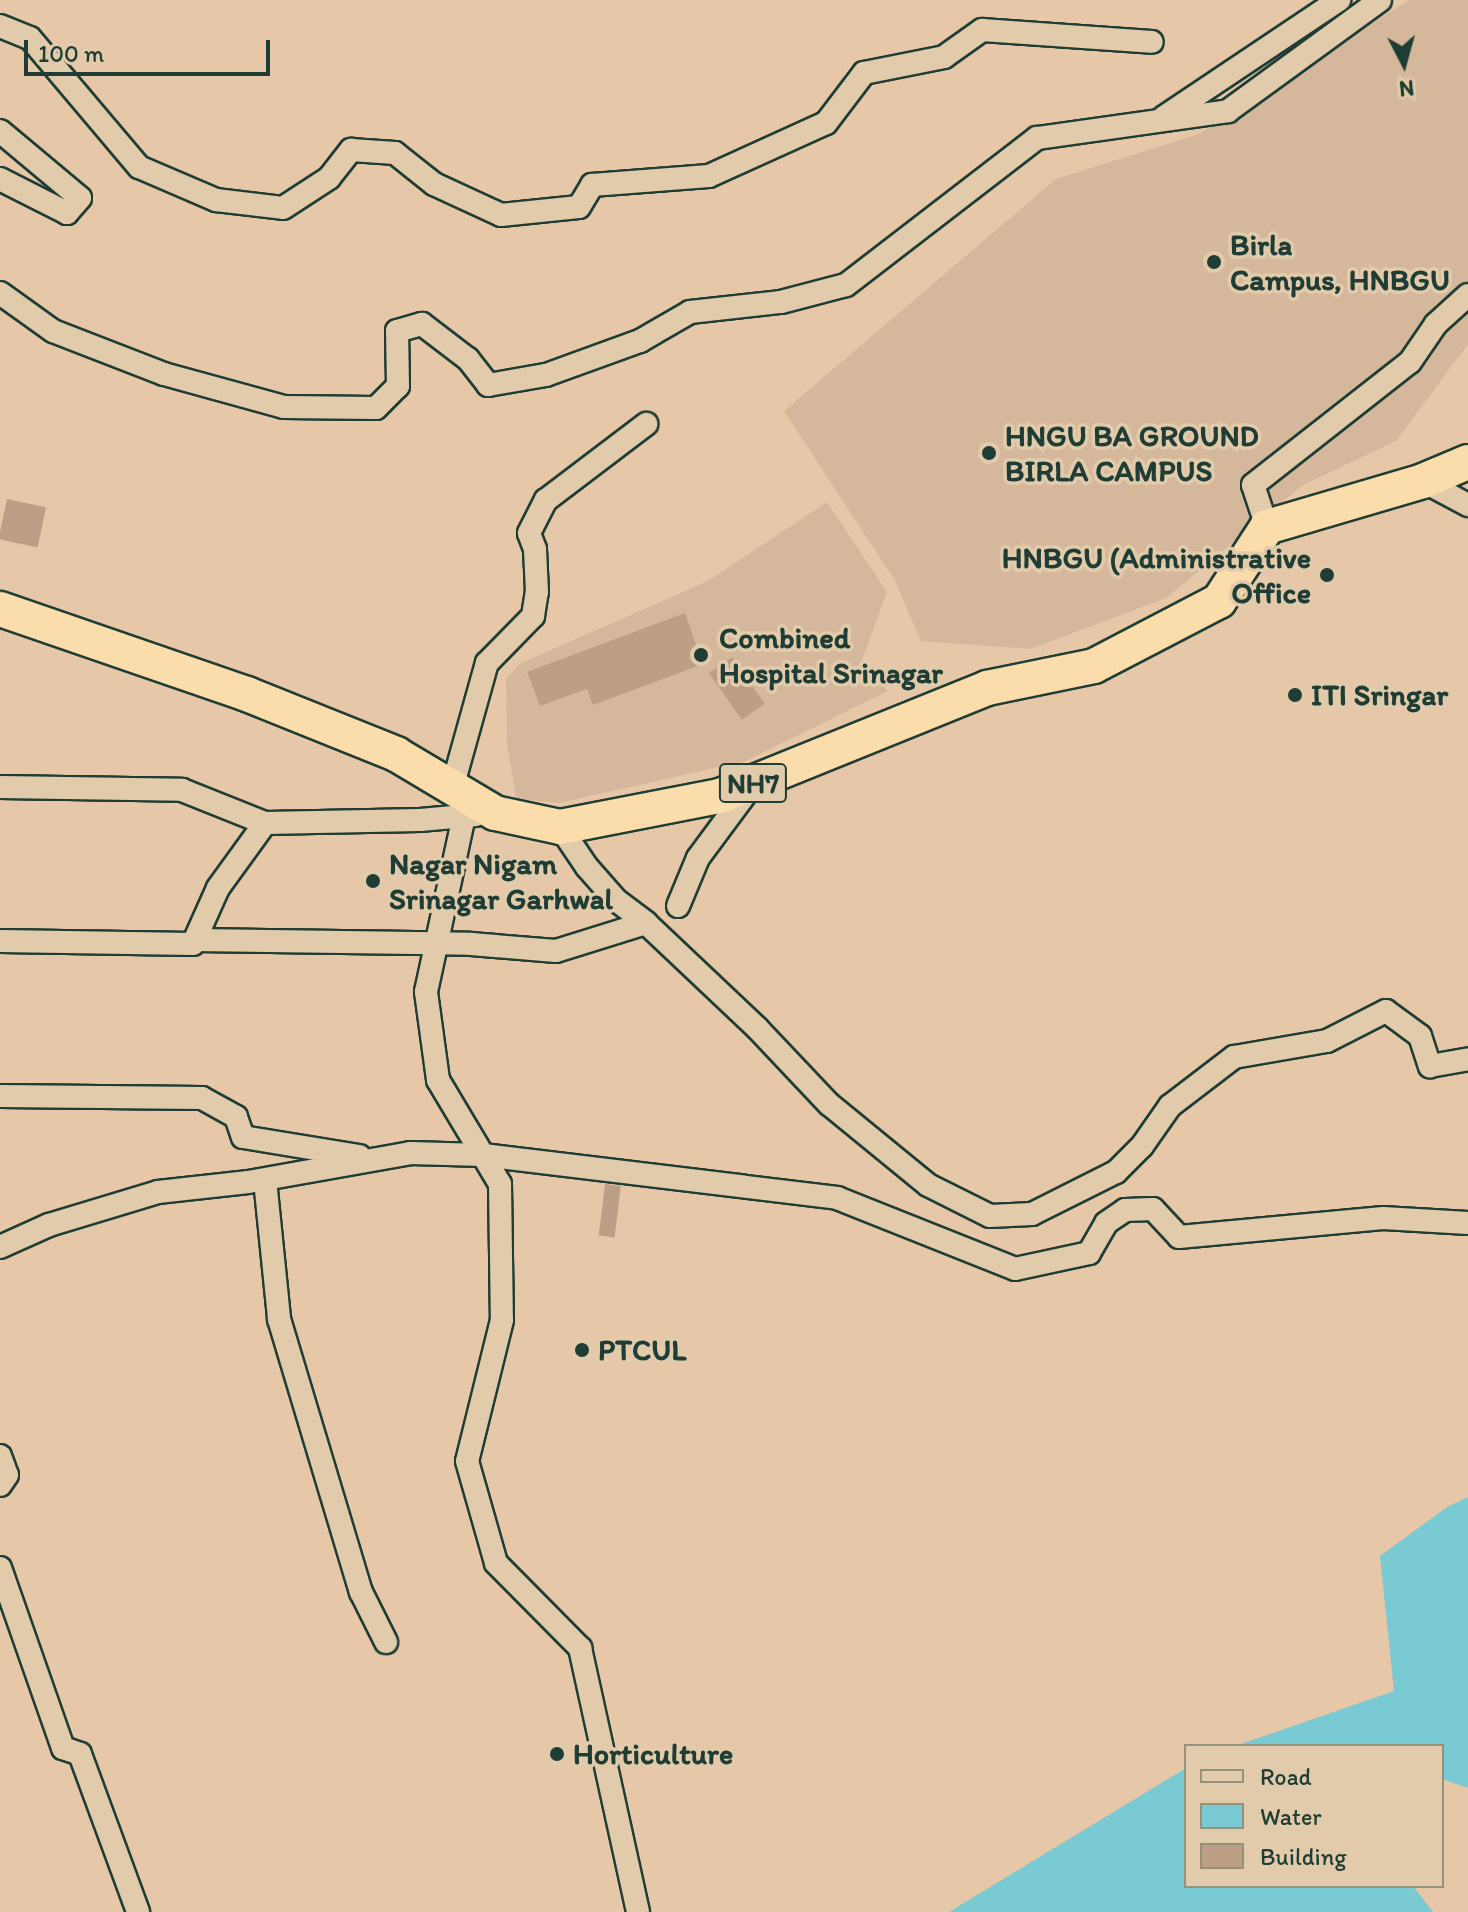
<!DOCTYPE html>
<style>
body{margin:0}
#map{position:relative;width:1468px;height:1912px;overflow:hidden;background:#e6c7a7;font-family:Itim,sans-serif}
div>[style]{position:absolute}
.built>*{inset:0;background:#d5b89b}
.water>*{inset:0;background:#79cad3}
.building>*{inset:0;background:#bc9f85;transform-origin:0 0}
.roads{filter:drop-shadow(2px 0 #1f3d34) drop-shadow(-2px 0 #1f3d34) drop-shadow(0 2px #1f3d34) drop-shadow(0 -2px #1f3d34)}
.minor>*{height:22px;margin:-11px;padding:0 11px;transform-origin:11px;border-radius:11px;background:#e2cbab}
.highway>*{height:34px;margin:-17px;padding:0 17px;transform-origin:17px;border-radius:17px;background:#faddab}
.dots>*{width:22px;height:22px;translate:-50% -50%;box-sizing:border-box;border:4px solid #e2cbab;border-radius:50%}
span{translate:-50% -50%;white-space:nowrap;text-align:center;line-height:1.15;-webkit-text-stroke:7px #e2cbab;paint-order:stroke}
.shield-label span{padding:2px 6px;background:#e2cbab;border:2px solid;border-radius:6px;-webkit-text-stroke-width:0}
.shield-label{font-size:28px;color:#1f3d34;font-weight:700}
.poi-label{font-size:30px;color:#1f3d34;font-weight:700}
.left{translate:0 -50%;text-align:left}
.right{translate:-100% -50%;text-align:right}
.legend{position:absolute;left:1184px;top:1744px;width:260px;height:144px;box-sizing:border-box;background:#e2cbab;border:2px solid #94927b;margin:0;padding:10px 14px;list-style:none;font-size:24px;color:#1f3d34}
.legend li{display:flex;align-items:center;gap:16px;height:40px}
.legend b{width:40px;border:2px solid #94927b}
.north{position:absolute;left:1364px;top:24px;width:80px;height:80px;-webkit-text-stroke:6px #e2cbab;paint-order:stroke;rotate:174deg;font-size:22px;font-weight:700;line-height:32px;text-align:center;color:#1f3d34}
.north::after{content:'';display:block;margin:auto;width:28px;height:36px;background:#1f3d34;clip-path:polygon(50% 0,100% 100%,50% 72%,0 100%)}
.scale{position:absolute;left:24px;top:40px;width:246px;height:36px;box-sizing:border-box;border:4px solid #1f3d34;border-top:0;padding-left:10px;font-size:24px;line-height:28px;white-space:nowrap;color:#1f3d34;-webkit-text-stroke:6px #e2cbab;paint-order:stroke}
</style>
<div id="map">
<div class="built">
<i style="clip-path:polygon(1409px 0,1468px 0,1468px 344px,1396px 441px,1303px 485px,1166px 598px,1030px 649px,921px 641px,894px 579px,784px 411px,1056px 179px,1199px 134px)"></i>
<i style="clip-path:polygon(827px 502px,887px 592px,862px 660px,888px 691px,746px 761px,559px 803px,516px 799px,507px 743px,506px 679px,519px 664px,708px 581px)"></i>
</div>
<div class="water">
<i style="clip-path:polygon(1468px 1497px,1468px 1788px,1442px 1779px,1442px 1746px,1235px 1746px,1394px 1691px,1380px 1556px,1447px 1507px)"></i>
<i style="clip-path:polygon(1186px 1768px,1186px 1886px,1413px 1886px,1433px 1912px,949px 1912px)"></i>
</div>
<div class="building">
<i style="left:7px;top:499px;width:40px;height:41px;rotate:12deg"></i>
<i style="clip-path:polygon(685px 613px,703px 664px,593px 705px,587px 689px,540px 706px,527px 672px)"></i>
<i style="left:732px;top:657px;width:57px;height:28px;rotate:55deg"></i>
<i style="left:605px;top:1184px;width:16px;height:52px;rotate:7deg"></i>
</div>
<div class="roads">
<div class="minor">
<i style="left:0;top:26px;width:32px;rotate:22deg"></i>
<i style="left:30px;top:38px;width:169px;rotate:49.8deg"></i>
<i style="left:139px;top:167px;width:84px;rotate:23.2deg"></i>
<i style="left:216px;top:200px;width:67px;rotate:6.8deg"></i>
<i style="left:283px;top:208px;width:55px;rotate:-33.1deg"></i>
<i style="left:329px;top:178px;width:36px;rotate:-52deg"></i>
<i style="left:351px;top:150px;width:44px;rotate:3.9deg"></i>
<i style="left:395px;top:153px;width:50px;rotate:38.5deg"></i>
<i style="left:434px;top:184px;width:74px;rotate:24.8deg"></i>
<i style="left:501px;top:215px;width:78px;rotate:-5.9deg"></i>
<i style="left:579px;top:207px;width:26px;rotate:-59deg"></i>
<i style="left:592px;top:185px;width:117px;rotate:-4.4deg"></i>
<i style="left:709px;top:176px;width:128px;rotate:-24.4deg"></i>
<i style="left:826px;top:123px;width:63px;rotate:-52.8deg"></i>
<i style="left:864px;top:73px;width:82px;rotate:-11.3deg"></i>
<i style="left:944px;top:57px;width:47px;rotate:-35.4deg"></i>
<i style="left:982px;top:30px;width:170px;rotate:4deg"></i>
<i style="left:1164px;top:117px;width:211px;rotate:-33.8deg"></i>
<i style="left:0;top:131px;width:104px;rotate:39.9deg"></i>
<i style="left:80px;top:198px;width:20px;rotate:131deg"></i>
<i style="left:67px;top:213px;width:75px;rotate:-153.1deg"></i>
<i style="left:0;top:293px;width:65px;rotate:35.6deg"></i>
<i style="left:53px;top:331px;width:119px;rotate:21.2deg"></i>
<i style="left:164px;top:374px;width:124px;rotate:15.4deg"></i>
<i style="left:284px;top:407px;width:92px;rotate:0.6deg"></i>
<i style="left:376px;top:408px;width:31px;rotate:-45deg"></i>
<i style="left:398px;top:386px;width:55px;rotate:-91deg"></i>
<i style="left:397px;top:331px;width:26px;rotate:-16deg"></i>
<i style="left:422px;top:324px;width:58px;rotate:37.3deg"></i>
<i style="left:468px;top:359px;width:33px;rotate:52deg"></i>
<i style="left:488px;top:385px;width:59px;rotate:-9.8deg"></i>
<i style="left:546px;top:375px;width:100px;rotate:-19.9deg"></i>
<i style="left:640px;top:341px;width:58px;rotate:-30.1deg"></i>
<i style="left:690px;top:312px;width:92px;rotate:-6.3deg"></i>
<i style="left:781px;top:302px;width:67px;rotate:-14.7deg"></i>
<i style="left:846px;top:285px;width:241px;rotate:-37.6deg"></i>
<i style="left:1037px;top:138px;width:193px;rotate:-8deg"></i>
<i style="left:1228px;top:111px;width:188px;rotate:-36.1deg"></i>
<i style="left:1423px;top:481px;width:51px;rotate:28.1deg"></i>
<i style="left:1267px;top:527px;width:44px;rotate:-108.4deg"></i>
<i style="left:1253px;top:485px;width:199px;rotate:-38.1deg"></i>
<i style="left:1410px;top:362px;width:46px;rotate:-55.6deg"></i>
<i style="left:1436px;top:324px;width:43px;rotate:-42.2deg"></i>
<i style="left:0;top:787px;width:182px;rotate:0.9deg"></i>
<i style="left:182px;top:790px;width:89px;rotate:21.7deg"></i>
<i style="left:265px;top:823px;width:155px;rotate:-1.1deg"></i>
<i style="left:420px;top:820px;width:56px;rotate:-5.1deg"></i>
<i style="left:452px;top:788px;width:130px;rotate:-74.4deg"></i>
<i style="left:487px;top:663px;width:66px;rotate:-45.6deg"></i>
<i style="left:533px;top:616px;width:24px;rotate:-81deg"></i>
<i style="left:537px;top:592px;width:43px;rotate:-92.7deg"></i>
<i style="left:535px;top:549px;width:17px;rotate:-111deg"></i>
<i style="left:529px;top:533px;width:37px;rotate:-63deg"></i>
<i style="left:546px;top:500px;width:126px;rotate:-37.2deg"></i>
<i style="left:464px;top:816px;width:180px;rotate:102.2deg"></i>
<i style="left:426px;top:992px;width:89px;rotate:82.2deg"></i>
<i style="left:438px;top:1080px;width:121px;rotate:59.2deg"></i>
<i style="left:500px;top:1184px;width:136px;rotate:89.2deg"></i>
<i style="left:502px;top:1320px;width:145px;rotate:103.9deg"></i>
<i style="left:467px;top:1461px;width:106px;rotate:74.1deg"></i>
<i style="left:496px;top:1563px;width:120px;rotate:45.3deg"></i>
<i style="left:580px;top:1648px;width:270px;rotate:77.6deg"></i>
<i style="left:560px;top:827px;width:48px;rotate:56deg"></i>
<i style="left:587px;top:867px;width:44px;rotate:48.7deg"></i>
<i style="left:616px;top:900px;width:38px;rotate:37deg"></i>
<i style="left:646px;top:923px;width:154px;rotate:43.4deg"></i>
<i style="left:758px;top:1029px;width:103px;rotate:46.6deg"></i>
<i style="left:829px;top:1104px;width:128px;rotate:39.3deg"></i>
<i style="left:928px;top:1185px;width:69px;rotate:26.6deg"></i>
<i style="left:990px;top:1216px;width:42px;rotate:-2.7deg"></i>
<i style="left:1032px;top:1214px;width:94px;rotate:-26.6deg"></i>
<i style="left:1116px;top:1172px;width:37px;rotate:-45deg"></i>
<i style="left:1142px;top:1146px;width:49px;rotate:-55deg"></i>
<i style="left:1170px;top:1106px;width:81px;rotate:-37.4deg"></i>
<i style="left:1234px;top:1057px;width:94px;rotate:-9.8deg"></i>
<i style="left:1327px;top:1041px;width:66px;rotate:-27deg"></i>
<i style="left:1386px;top:1011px;width:42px;rotate:36.3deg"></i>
<i style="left:1420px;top:1036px;width:32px;rotate:72deg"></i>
<i style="left:1430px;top:1066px;width:39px;rotate:-10deg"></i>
<i style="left:678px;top:906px;width:52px;rotate:-67.4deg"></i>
<i style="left:698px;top:858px;width:91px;rotate:-53.5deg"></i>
<i style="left:195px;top:940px;width:276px;rotate:0.8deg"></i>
<i style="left:471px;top:944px;width:85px;rotate:4.7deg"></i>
<i style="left:556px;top:951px;width:94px;rotate:-17.3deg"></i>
<i style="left:0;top:941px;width:193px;rotate:0.9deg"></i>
<i style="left:193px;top:944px;width:61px;rotate:-65.9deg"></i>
<i style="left:218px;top:888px;width:80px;rotate:-54.1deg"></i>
<i style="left:0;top:1096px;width:202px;rotate:0.6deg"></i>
<i style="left:202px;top:1098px;width:39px;rotate:29deg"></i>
<i style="left:236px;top:1117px;width:21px;rotate:71deg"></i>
<i style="left:243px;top:1137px;width:118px;rotate:9.3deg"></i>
<i style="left:265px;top:1180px;width:140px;rotate:84.2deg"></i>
<i style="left:279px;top:1319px;width:285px;rotate:73.3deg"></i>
<i style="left:361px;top:1592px;width:56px;rotate:63.4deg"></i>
<i style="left:0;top:1247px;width:54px;rotate:-24.2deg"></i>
<i style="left:49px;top:1225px;width:114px;rotate:-16.8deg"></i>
<i style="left:158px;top:1192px;width:91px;rotate:-6.3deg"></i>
<i style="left:248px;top:1182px;width:165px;rotate:-10.1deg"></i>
<i style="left:410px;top:1153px;width:73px;rotate:1.6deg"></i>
<i style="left:483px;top:1155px;width:357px;rotate:6.9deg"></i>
<i style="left:837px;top:1198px;width:192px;rotate:21.7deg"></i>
<i style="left:1015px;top:1269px;width:76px;rotate:-12.2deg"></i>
<i style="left:1089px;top:1253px;width:34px;rotate:-60deg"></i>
<i style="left:1106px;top:1223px;width:23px;rotate:-34deg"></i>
<i style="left:1125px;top:1210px;width:28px;rotate:-2deg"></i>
<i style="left:1153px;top:1209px;width:38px;rotate:47deg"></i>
<i style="left:1179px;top:1237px;width:205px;rotate:-5.3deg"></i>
<i style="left:1383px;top:1218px;width:85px;rotate:3.4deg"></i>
<i style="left:0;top:1456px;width:20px;rotate:70deg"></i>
<i style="left:7px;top:1475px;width:12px;rotate:125deg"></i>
<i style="left:0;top:1568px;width:191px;rotate:70.7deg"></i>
<i style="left:63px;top:1748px;width:18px;rotate:19deg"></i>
<i style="left:80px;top:1754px;width:168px;rotate:69.8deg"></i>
</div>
<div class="highway">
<i style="left:0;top:609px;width:261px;rotate:19deg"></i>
<i style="left:247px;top:694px;width:161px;rotate:21.9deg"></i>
<i style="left:396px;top:754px;width:115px;rotate:30.8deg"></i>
<i style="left:495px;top:813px;width:66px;rotate:12.2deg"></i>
<i style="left:560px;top:827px;width:163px;rotate:-11deg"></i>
<i style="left:720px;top:796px;width:288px;rotate:-22deg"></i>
<i style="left:987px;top:688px;width:109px;rotate:-11.6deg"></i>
<i style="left:1094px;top:666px;width:141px;rotate:-27.5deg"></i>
<i style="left:1219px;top:601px;width:88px;rotate:-57deg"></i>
<i style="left:1267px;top:527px;width:163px;rotate:-16.4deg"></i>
<i style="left:1423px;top:481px;width:49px;rotate:-22.9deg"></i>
</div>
</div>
<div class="dots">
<i style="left:1214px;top:262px;background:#1f3d34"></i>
<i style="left:989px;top:453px;background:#1f3d34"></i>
<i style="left:1327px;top:575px;background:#1f3d34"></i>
<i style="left:701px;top:655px;background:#1f3d34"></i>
<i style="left:1295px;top:695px;background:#1f3d34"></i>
<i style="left:373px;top:881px;background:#1f3d34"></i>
<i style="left:582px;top:1350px;background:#1f3d34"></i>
<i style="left:557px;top:1754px;background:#1f3d34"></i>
</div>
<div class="shield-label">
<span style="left:753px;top:783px">NH7</span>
</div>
<div class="poi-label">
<span class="left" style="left:1230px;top:262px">Birla<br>Campus, HNBGU</span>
<span class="left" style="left:1005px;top:453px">HNGU BA GROUND<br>BIRLA CAMPUS</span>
<span class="right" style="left:1311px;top:575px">HNBGU (Administrative<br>Office</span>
<span class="left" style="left:719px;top:655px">Combined<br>Hospital Srinagar</span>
<span class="left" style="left:1311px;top:695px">ITI Sringar</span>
<span class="left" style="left:389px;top:881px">Nagar Nigam<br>Srinagar Garhwal</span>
<span class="left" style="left:598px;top:1350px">PTCUL</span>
<span class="left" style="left:573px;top:1754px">Horticulture</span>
</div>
<ul class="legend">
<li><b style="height:10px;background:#e2cbab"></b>Road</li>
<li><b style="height:22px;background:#79cad3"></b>Water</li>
<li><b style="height:22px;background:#bc9f85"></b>Building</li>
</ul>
<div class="north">N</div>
<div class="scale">100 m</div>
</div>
